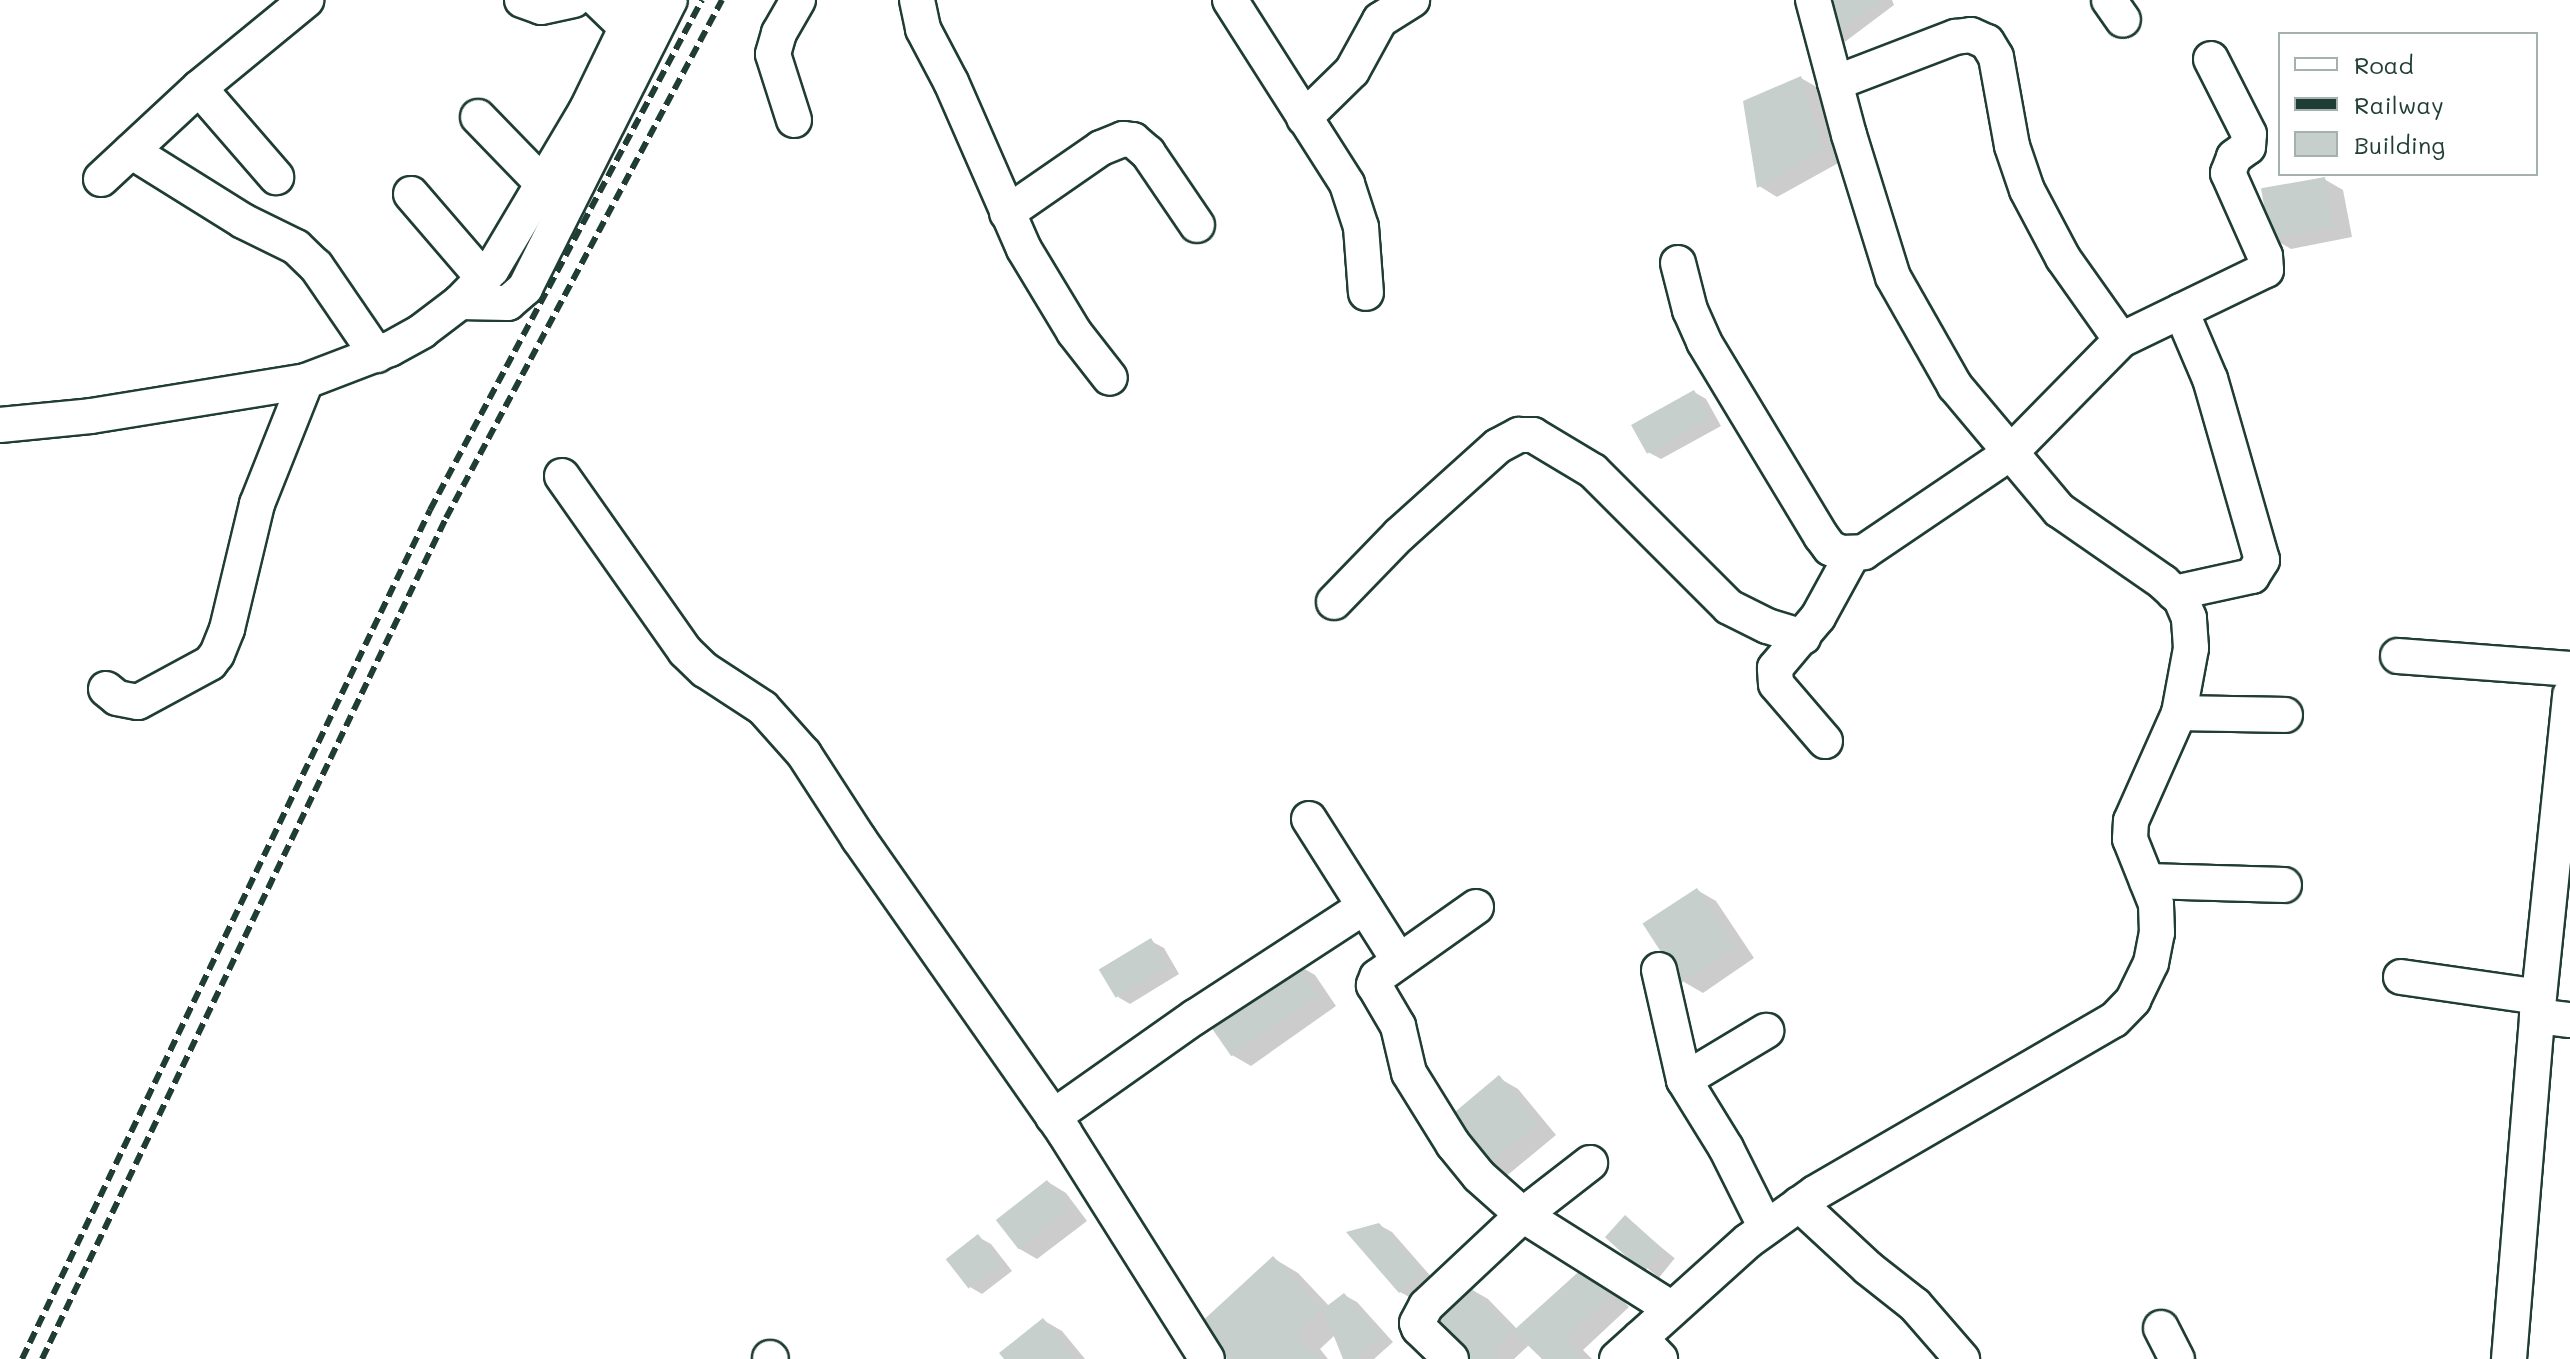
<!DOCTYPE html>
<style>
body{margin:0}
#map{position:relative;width:2570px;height:1359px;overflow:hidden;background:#fff;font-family:Mali,sans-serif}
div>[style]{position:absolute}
.shadow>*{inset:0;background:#0003;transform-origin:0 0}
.building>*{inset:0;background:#c7cfcc;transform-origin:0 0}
.roads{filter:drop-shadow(2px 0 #1f3d34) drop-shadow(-2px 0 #1f3d34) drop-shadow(0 2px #1f3d34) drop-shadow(0 -2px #1f3d34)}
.minor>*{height:34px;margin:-17px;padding:0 17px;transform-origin:17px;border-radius:17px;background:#fff}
.rail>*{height:6px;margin-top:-3px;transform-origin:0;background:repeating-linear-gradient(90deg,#1f3d34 0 12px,transparent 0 18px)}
span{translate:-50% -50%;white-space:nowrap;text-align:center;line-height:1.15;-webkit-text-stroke:7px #fff;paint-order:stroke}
.legend{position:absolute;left:2278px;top:32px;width:260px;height:144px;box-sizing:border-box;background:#fff;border:2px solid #a5b1ae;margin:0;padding:10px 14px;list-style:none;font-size:24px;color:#1f3d34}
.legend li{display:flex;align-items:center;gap:16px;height:40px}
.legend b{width:40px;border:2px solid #a5b1ae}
</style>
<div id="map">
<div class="shadow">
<i style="clip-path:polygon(1837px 0,1892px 0,1894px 5px,1842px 44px,1830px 37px)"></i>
<i style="clip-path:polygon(1801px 78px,1820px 89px,1842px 161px,1777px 197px,1759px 186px)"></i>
<i style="clip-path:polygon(2324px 179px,2343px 190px,2352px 237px,2291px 249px,2272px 238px)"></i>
<i style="clip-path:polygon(1694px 392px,1706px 399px,1721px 426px,1661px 459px,1648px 452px)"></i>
<i style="clip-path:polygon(1697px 890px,1716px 901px,1754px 958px,1703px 993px,1684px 982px)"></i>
<i style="clip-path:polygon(1151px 941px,1164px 948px,1179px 974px,1130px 1004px,1118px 997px)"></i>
<i style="clip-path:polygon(1296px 964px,1315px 975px,1336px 1006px,1251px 1066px,1232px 1055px)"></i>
<i style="clip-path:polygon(1499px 1078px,1518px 1089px,1556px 1135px,1504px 1178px,1485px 1167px)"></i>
<i style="clip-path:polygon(1048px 1182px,1066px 1193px,1087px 1221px,1037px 1259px,1018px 1248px)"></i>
<i style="left:1625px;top:1218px;width:64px;height:25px;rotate:39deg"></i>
<i style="clip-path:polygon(1379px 1225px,1392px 1232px,1434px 1280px,1413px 1299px,1400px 1292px)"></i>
<i style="clip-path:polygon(978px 1237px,991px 1244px,1012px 1271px,982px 1294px,970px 1287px)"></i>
<i style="clip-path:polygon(1273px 1258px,1298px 1273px,1330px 1307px,1344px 1295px,1357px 1302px,1393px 1342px,1374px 1359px,1345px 1359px,1335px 1335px,1320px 1349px,1328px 1359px,1230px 1359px)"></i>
<i style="clip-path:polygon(1604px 1280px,1629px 1307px,1583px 1350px,1592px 1359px,1544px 1359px,1530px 1344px,1514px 1359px,1465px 1359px,1469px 1288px,1488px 1299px,1518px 1330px)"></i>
<i style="clip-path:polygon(1043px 1320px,1062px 1331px,1085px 1359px,1007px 1359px)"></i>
</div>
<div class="building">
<i style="clip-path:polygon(1834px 0,1880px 0,1829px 39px,1821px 11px)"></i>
<i style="clip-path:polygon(1801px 76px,1824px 150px,1757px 188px,1743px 101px)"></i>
<i style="left:2325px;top:177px;width:51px;height:65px;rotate:80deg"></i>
<i style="left:1694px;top:390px;width:33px;height:72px;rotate:61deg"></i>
<i style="left:1697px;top:888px;width:71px;height:65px;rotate:57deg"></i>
<i style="left:1151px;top:938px;width:33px;height:61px;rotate:59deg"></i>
<i style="left:1296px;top:962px;width:40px;height:107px;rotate:55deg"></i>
<i style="left:1499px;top:1075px;width:62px;height:72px;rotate:50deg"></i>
<i style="left:1047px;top:1180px;width:37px;height:65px;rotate:52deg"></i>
<i style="left:1625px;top:1215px;width:52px;height:30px;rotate:42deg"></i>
<i style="clip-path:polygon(1379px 1223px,1423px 1272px,1399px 1293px,1346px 1232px)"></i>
<i style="left:978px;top:1234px;width:37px;height:41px;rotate:52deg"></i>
<i style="clip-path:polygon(1273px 1256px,1323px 1309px,1344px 1293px,1382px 1334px,1355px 1359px,1343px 1359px,1323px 1309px,1296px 1334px,1319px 1359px,1227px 1359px,1197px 1326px)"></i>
<i style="clip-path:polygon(1585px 1266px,1612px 1295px,1566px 1338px,1581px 1354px,1576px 1359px,1542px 1359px,1513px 1331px,1493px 1351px,1500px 1359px,1462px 1359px,1429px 1325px,1469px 1286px,1513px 1331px)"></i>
<i style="clip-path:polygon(1043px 1318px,1076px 1359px,1004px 1359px,999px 1353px)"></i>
</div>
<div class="roads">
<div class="minor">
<i style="left:522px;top:0;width:20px;rotate:20deg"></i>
<i style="left:541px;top:7px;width:33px;rotate:-12deg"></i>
<i style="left:598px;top:0;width:40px;rotate:44deg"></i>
<i style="left:917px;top:0;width:30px;rotate:78deg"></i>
<i style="left:923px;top:29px;width:60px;rotate:62.2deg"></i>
<i style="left:951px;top:82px;width:182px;rotate:66.4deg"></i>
<i style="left:1024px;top:249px;width:97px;rotate:58.9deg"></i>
<i style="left:1074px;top:332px;width:58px;rotate:52deg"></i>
<i style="left:1230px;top:0;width:218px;rotate:57.5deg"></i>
<i style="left:1347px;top:184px;width:45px;rotate:72deg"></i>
<i style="left:1361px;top:227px;width:66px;rotate:85.7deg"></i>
<i style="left:2109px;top:0;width:24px;rotate:55deg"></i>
<i style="left:1835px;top:83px;width:129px;rotate:-21deg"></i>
<i style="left:1955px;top:37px;width:16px;rotate:-7deg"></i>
<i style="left:1971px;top:35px;width:17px;rotate:24deg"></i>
<i style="left:1987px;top:42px;width:17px;rotate:59deg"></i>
<i style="left:1996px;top:57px;width:90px;rotate:79.8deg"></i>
<i style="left:2012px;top:146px;width:46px;rotate:71.2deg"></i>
<i style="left:2027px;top:190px;width:77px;rotate:62.1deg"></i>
<i style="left:2063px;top:258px;width:100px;rotate:54.7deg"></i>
<i style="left:199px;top:88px;width:118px;rotate:49.1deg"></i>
<i style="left:478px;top:117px;width:95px;rotate:45.9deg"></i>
<i style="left:1304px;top:118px;width:67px;rotate:-44.4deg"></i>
<i style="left:1352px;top:71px;width:58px;rotate:-61.2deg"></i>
<i style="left:1380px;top:20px;width:38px;rotate:-32deg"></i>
<i style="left:794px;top:120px;width:69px;rotate:-107.7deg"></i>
<i style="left:773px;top:54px;width:22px;rotate:-74deg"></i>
<i style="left:779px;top:33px;width:38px;rotate:-60deg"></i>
<i style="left:131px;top:151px;width:132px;rotate:32deg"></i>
<i style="left:243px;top:221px;width:59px;rotate:26.1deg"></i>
<i style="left:296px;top:247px;width:28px;rotate:44deg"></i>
<i style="left:316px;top:266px;width:108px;rotate:55.6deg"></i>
<i style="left:101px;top:179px;width:134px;rotate:-42.9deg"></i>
<i style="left:199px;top:88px;width:139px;rotate:-39.4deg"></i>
<i style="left:411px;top:194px;width:112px;rotate:49.3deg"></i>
<i style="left:1007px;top:213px;width:114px;rotate:-34.7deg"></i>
<i style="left:1101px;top:148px;width:24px;rotate:-22deg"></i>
<i style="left:1123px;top:139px;width:10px;rotate:6deg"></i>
<i style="left:1133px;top:140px;width:20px;rotate:41deg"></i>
<i style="left:1148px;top:153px;width:87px;rotate:55.8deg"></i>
<i style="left:1678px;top:263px;width:49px;rotate:75.7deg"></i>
<i style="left:1690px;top:310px;width:35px;rotate:66deg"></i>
<i style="left:1704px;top:342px;width:227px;rotate:58.9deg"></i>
<i style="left:1821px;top:536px;width:15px;rotate:53deg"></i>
<i style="left:1830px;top:548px;width:12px;rotate:24deg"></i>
<i style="left:1841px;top:553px;width:23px;rotate:-2deg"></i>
<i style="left:1864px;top:552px;width:176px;rotate:-34.1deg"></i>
<i style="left:2010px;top:453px;width:158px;rotate:-45.5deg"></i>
<i style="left:2121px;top:340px;width:161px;rotate:-25.8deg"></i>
<i style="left:2266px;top:270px;width:14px;rotate:-94deg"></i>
<i style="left:2265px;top:256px;width:91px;rotate:-114deg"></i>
<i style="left:2228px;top:173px;width:17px;rotate:-69deg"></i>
<i style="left:2234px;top:157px;width:17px;rotate:-36deg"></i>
<i style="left:2248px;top:147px;width:13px;rotate:-86deg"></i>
<i style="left:2249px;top:134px;width:84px;rotate:-116.9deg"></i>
<i style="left:460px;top:302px;width:48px;rotate:1.2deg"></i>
<i style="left:508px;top:303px;width:23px;rotate:-41deg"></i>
<i style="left:525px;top:288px;width:322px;rotate:-63.3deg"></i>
<i style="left:0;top:425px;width:91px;rotate:-5.6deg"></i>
<i style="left:91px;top:416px;width:218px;rotate:-9.2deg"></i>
<i style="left:306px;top:381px;width:90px;rotate:-20.9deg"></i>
<i style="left:390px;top:349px;width:37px;rotate:-29deg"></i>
<i style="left:422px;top:331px;width:48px;rotate:-37.3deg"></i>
<i style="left:460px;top:302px;width:46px;rotate:-45.9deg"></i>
<i style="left:492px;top:269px;width:184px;rotate:-59.3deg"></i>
<i style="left:586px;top:111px;width:123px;rotate:-64.1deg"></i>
<i style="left:562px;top:476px;width:214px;rotate:54.9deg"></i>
<i style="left:685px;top:651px;width:28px;rotate:44deg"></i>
<i style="left:705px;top:670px;width:69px;rotate:33.2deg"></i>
<i style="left:763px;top:708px;width:62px;rotate:48.3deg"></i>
<i style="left:804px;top:754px;width:101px;rotate:57.1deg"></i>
<i style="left:859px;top:839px;width:358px;rotate:55deg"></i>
<i style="left:1064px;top:1132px;width:268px;rotate:57.8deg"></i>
<i style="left:2174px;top:593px;width:80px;rotate:-12.3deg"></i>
<i style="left:2252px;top:576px;width:19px;rotate:-58deg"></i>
<i style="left:2262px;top:560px;width:188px;rotate:-106deg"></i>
<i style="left:2210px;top:379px;width:74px;rotate:-113.1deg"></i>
<i style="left:1334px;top:602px;width:93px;rotate:-45.9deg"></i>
<i style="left:1399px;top:535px;width:133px;rotate:-42deg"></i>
<i style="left:1498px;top:446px;width:24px;rotate:-28deg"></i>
<i style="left:1519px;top:435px;width:14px"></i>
<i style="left:1533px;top:435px;width:70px;rotate:31deg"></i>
<i style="left:1593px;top:471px;width:192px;rotate:45deg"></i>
<i style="left:1729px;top:607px;width:42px;rotate:26.6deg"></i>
<i style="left:1767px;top:626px;width:38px;rotate:17deg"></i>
<i style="left:2398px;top:656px;width:172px;rotate:4.3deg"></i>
<i style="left:106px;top:689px;width:14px;rotate:39deg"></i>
<i style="left:117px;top:698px;width:21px;rotate:11deg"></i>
<i style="left:138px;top:702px;width:82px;rotate:-28.4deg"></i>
<i style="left:210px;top:663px;width:11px;rotate:-52deg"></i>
<i style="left:217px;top:654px;width:27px;rotate:-68deg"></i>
<i style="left:227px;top:629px;width:129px;rotate:-76.5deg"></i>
<i style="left:257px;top:504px;width:132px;rotate:-68.3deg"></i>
<i style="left:2179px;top:713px;width:106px;rotate:1.1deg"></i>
<i style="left:1825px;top:741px;width:75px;rotate:-130.7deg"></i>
<i style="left:1776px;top:684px;width:16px;rotate:-94deg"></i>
<i style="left:1775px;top:668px;width:67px;rotate:-49.9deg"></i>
<i style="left:1818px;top:617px;width:71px;rotate:-61.3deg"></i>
<i style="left:1309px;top:819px;width:168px;rotate:57.6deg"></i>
<i style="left:2147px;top:881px;width:137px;rotate:1.7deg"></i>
<i style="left:1476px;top:907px;width:121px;rotate:144.7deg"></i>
<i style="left:1377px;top:977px;width:9px;rotate:111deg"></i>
<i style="left:1374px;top:985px;width:48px;rotate:59.7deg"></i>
<i style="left:1398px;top:1026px;width:48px;rotate:76.8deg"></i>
<i style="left:1409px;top:1073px;width:84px;rotate:58.2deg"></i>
<i style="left:1453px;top:1144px;width:41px;rotate:50.9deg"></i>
<i style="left:1479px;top:1176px;width:59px;rotate:41.6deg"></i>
<i style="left:1523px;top:1215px;width:176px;rotate:32.2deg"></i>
<i style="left:1659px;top:970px;width:113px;rotate:77.2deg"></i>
<i style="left:1684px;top:1080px;width:80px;rotate:58.3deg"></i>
<i style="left:1726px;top:1148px;width:89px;rotate:63.4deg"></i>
<i style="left:2401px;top:977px;width:139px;rotate:8.2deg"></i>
<i style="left:2537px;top:1016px;width:33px;rotate:7deg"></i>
<i style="left:1684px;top:1080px;width:96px;rotate:-30.9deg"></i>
<i style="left:1053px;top:1117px;width:174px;rotate:-35.2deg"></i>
<i style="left:1195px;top:1017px;width:202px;rotate:-33.1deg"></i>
<i style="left:1799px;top:1204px;width:94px;rotate:42.8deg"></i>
<i style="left:1868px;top:1268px;width:60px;rotate:38.2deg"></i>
<i style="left:1915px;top:1305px;width:72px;rotate:49deg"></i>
<i style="left:2161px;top:1328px;width:35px;rotate:63deg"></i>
<i style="left:1640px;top:1338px;width:29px;rotate:46deg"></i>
<i style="left:770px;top:1358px;width:1px;rotate:45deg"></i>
<i style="left:1451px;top:1359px;width:45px;rotate:-135.9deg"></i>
<i style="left:1419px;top:1328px;width:5px;rotate:-112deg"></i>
<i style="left:1417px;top:1323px;width:19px;rotate:-62deg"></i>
<i style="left:1426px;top:1306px;width:133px;rotate:-43.2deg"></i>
<i style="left:1523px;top:1215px;width:85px;rotate:-37.8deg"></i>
<i style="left:1617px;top:1359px;width:176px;rotate:-42deg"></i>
<i style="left:1748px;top:1241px;width:82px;rotate:-35.6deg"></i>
<i style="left:1815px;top:1193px;width:345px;rotate:-30.1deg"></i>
<i style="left:2114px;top:1020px;width:28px;rotate:-46deg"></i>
<i style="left:2133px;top:1000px;width:41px;rotate:-64.1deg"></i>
<i style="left:2151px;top:963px;width:31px;rotate:-79deg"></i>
<i style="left:2157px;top:933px;width:29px;rotate:-92deg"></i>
<i style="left:2156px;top:904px;width:70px;rotate:-111.8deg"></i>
<i style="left:2130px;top:839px;width:18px;rotate:-87deg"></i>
<i style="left:2131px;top:821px;width:118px;rotate:-66deg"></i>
<i style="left:2179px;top:713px;width:66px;rotate:-79.5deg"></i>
<i style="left:2191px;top:648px;width:30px;rotate:-94deg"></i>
<i style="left:2189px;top:618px;width:21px;rotate:-113deg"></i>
<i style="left:2181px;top:599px;width:25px;rotate:-137deg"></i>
<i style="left:2163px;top:582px;width:126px;rotate:-145.3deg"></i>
<i style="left:2059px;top:510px;width:162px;rotate:-130deg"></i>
<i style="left:1955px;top:386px;width:125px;rotate:-119.6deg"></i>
<i style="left:1893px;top:277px;width:149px;rotate:-107.2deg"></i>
<i style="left:1849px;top:135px;width:140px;rotate:-104.9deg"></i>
<i style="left:2509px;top:1359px;width:344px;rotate:-85.3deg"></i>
<i style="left:2537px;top:1016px;width:323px;rotate:-84.1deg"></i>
</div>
</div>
<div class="rail">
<i style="left:22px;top:1359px;width:942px;rotate:-64.33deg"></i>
<i style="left:430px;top:510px;width:578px;rotate:-61.93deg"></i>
<i style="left:42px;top:1359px;width:933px;rotate:-64.34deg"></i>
<i style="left:446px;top:518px;width:587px;rotate:-61.95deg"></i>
</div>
<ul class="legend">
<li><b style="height:10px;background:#fff"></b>Road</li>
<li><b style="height:10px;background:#1f3d34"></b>Railway</li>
<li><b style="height:22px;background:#c7cfcc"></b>Building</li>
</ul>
</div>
